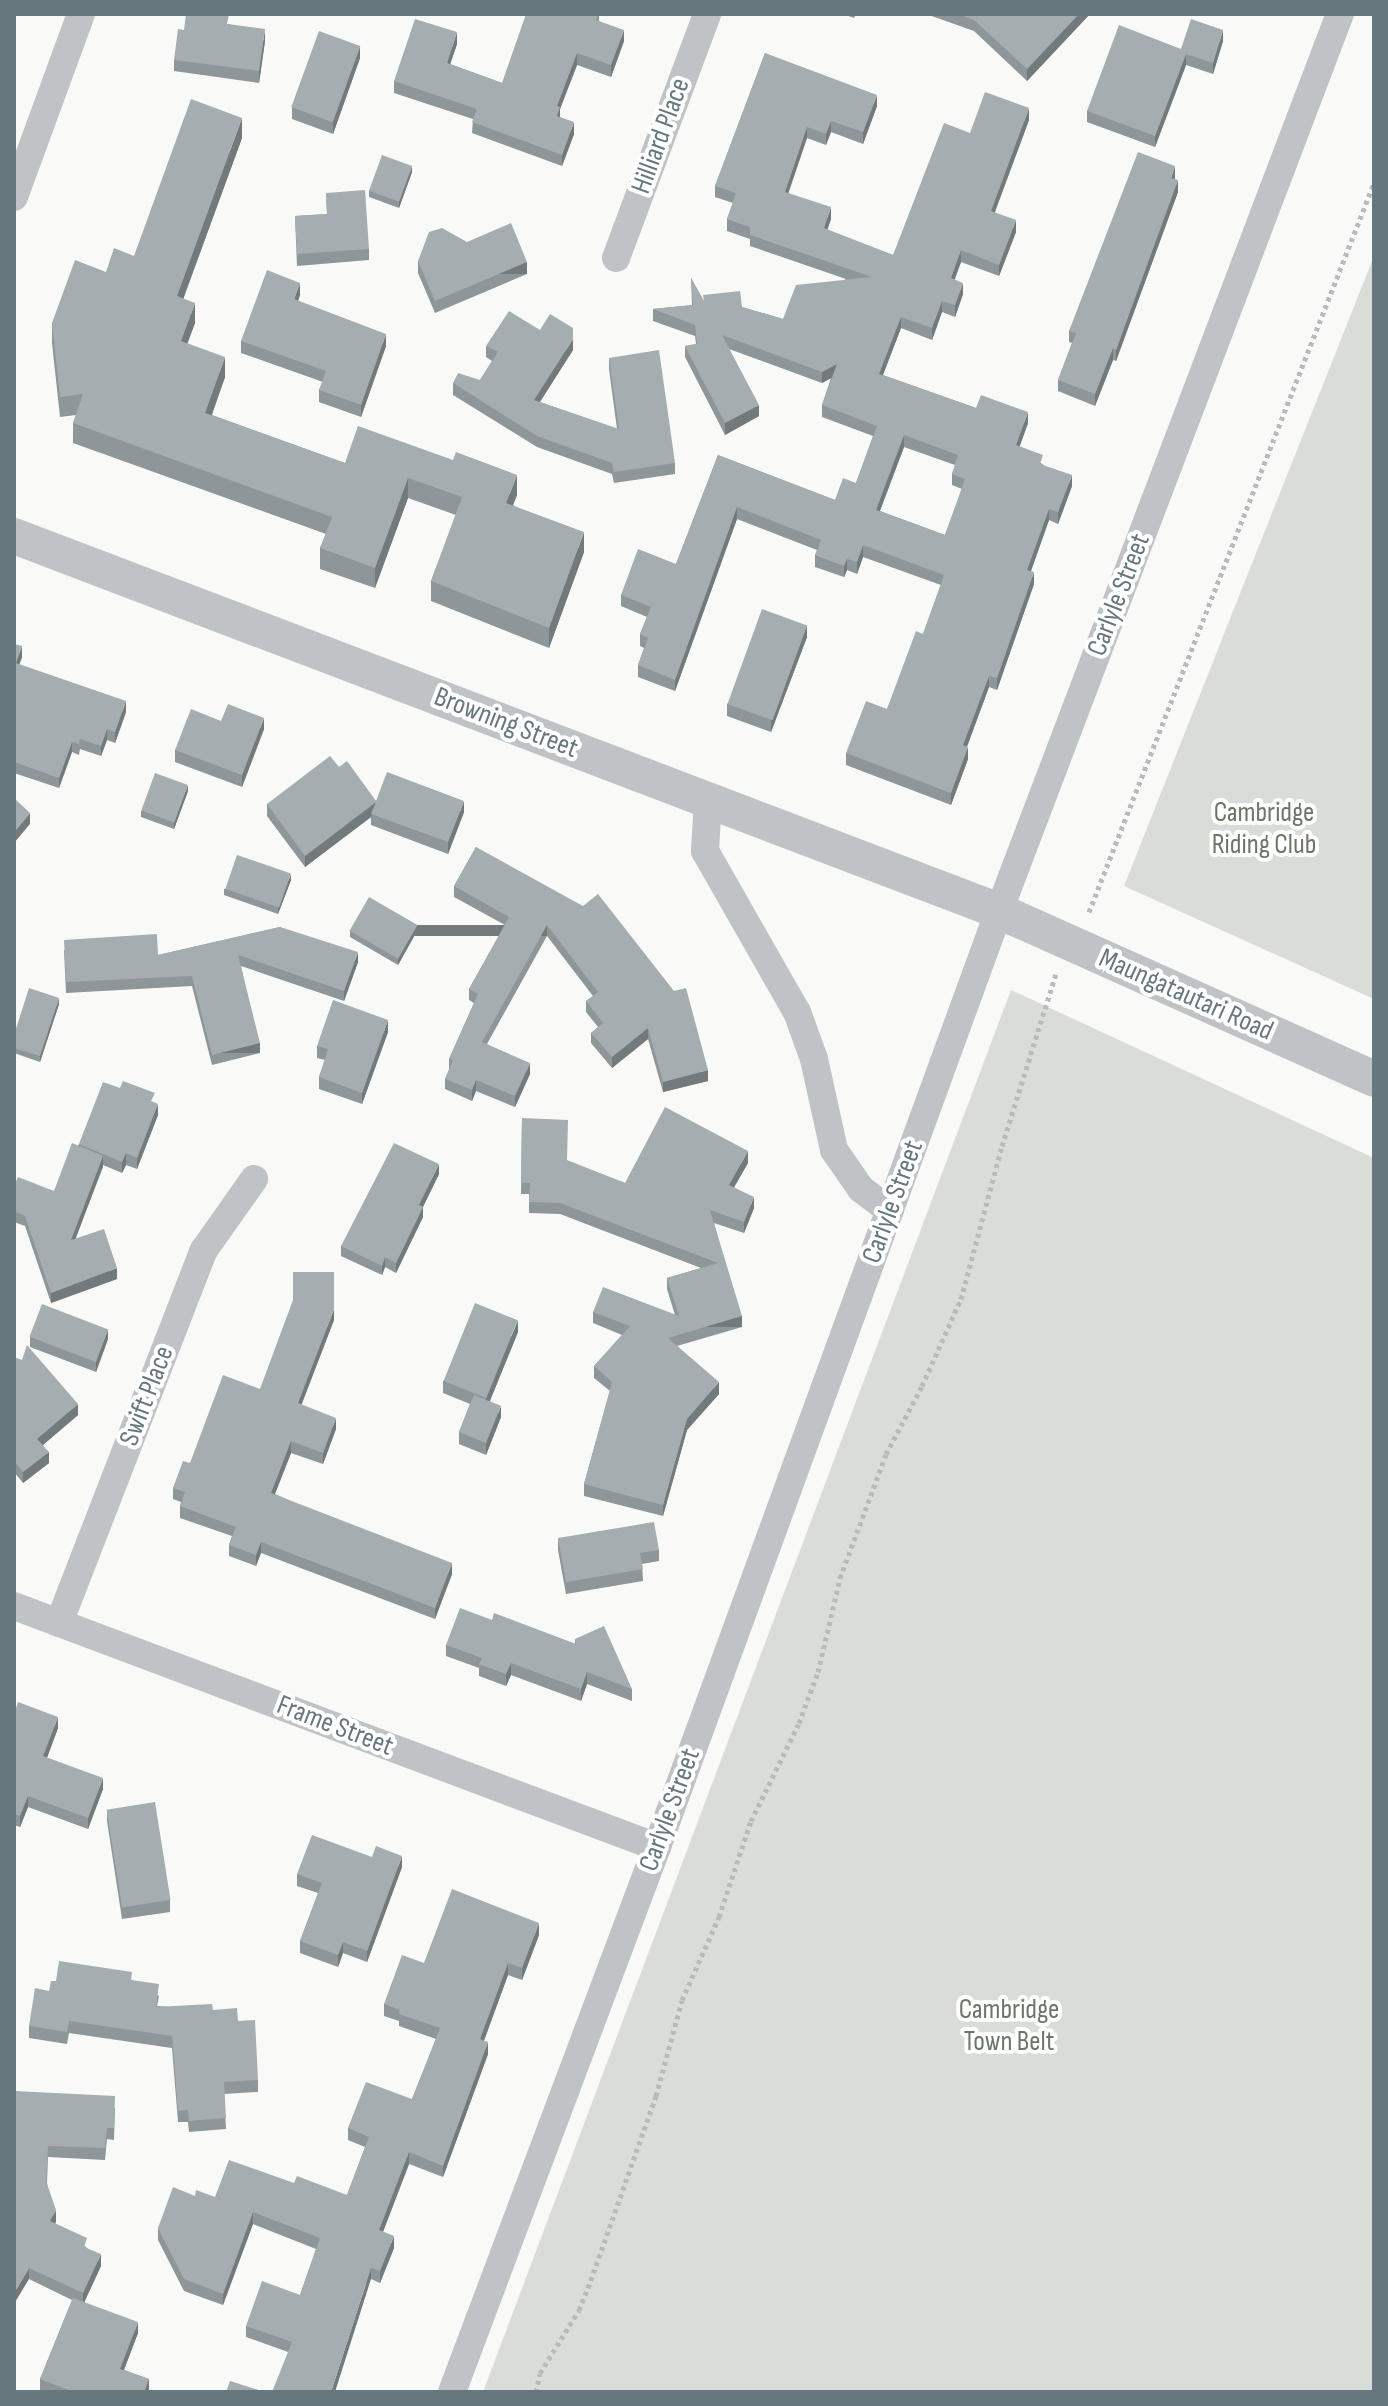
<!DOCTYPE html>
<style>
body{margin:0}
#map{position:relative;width:1388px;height:2406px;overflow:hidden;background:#f9f9f7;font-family:"Sofia Sans Condensed",sans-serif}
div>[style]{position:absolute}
.green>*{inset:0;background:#daddd7}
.path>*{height:5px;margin-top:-2.5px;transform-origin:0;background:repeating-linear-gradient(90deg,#b7bbbd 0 4px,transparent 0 8px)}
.minor>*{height:28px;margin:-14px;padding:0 14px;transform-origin:14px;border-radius:14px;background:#bfc3c6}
.tertiary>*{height:36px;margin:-18px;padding:0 18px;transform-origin:18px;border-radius:18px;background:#bfc3c6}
.wall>*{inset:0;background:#8d9698}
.shaded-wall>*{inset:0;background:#737a7c;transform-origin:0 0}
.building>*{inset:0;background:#a4aeb1;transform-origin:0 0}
span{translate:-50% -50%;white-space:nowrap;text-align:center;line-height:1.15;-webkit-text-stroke:8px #fff;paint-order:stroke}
.street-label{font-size:28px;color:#67777e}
.park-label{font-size:28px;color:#6b7766}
.frame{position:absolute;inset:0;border:16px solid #67777e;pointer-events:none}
</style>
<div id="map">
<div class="green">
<i style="clip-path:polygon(1374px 256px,1374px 999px,1124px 886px)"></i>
<i style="clip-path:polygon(1011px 990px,1374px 1158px,1374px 2392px,483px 2392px)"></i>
</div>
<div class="path">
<i style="left:1089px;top:912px;width:783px;rotate:-68.65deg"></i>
<i style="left:536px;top:2392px;width:19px;rotate:-78deg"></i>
<i style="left:540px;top:2373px;width:74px;rotate:-58.2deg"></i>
<i style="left:579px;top:2310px;width:24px;rotate:-68deg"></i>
<i style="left:588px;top:2288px;width:204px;rotate:-70.5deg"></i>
<i style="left:656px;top:2096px;width:99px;rotate:-74.8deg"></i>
<i style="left:682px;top:2000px;width:91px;rotate:-66deg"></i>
<i style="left:719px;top:1917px;width:101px;rotate:-71.6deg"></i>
<i style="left:751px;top:1821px;width:109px;rotate:-63.9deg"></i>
<i style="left:799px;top:1723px;width:54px;rotate:-69.6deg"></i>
<i style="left:818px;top:1672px;width:97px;rotate:-76.8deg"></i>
<i style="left:840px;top:1578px;width:132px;rotate:-69.6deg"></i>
<i style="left:886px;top:1454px;width:77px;rotate:-62.1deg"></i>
<i style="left:922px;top:1386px;width:95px;rotate:-65.9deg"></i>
<i style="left:961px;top:1299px;width:158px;rotate:-75deg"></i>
<i style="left:1002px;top:1146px;width:180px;rotate:-72.6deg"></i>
</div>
<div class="minor">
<i style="left:14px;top:197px;width:195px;rotate:-69.9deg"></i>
<i style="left:616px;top:258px;width:260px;rotate:-69.5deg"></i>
<i style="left:708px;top:800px;width:51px;rotate:93.4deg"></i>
<i style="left:705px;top:851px;width:185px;rotate:60.3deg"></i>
<i style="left:797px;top:1012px;width:50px;rotate:70.1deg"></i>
<i style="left:814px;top:1059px;width:93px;rotate:77.6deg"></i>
<i style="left:834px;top:1150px;width:47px;rotate:55.3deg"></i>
<i style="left:861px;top:1189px;width:36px;rotate:37deg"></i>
<i style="left:14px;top:1606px;width:687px;rotate:20.55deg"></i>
<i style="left:59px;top:1623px;width:400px;rotate:-68.8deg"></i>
<i style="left:204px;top:1250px;width:87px;rotate:-54.8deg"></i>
<i style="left:452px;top:2392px;width:582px;rotate:-69.39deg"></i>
<i style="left:657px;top:1847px;width:997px;rotate:-69.93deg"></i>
<i style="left:999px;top:911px;width:960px;rotate:-69.19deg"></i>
</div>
<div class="tertiary">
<i style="left:14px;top:536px;width:1054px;rotate:20.84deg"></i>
<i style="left:999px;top:911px;width:411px;rotate:24.1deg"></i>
</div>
<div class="wall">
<i style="clip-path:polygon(599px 14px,599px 21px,624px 41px,611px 77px,577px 65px,560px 109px,560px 117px,574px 134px,562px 166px,472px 133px,473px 119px,394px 93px,394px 81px,457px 44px,450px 64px,502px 83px)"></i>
<i style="clip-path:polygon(843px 14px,856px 14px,854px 18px)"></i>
<i style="clip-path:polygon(926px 14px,1090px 14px,1027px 81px,974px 31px)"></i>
<i style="clip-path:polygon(229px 24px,265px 41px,259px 83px,174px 71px,174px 60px,184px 30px)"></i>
<i style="clip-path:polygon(1223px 41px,1213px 74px,1186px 65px,1155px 147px,1087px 122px,1087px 111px,1181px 49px)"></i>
<i style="clip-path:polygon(evenodd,765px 53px,877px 106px,863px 144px,831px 132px,826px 145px,807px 138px,788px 193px,831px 219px,827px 230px,893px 255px,970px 133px,1029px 120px,995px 212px,1016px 232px,999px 276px,961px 262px,954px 280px,963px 294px,955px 317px,942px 312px,932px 340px,901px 328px,883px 375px,976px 408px,1028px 423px,1019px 447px,1072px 486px,1058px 524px,1049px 520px,1031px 571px,1034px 584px,997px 690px,989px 687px,967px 747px,968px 759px,951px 805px,846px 765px,846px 753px,887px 709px,923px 634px,941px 585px,863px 557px,857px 574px,847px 570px,844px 577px,815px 567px,815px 555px,817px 550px,737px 519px,675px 691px,638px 677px,638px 665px,644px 648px,640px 646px,640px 634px,647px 617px,621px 606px,621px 595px,676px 564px,718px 455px,835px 500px,856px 483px,873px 436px,822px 417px,822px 405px,831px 378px,822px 383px,729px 349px,759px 416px,725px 435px,685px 357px,685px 346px,696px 344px,695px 336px,653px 321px,653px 309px,692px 305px,691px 278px,703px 300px,742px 307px,783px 319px,846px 279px,750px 246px,750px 239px,727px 231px,727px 219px,733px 203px,715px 197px,715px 186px,765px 53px,904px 447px,955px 465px,952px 474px,952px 485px,962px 489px,945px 535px,880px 511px,904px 447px)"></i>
<i style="clip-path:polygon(360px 58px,333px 134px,292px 119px,292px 107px)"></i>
<i style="clip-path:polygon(242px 138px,183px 299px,195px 323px,187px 343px,225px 377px,212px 415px,345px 463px,517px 495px,513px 505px,584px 552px,549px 648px,431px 601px,431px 581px,456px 515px,408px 498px,375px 588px,320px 569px,320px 548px,326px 534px,73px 443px,73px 423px,76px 415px,60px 417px,52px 343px,52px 323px,106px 272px,134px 256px)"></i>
<i style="clip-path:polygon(412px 172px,399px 208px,369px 197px,369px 191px)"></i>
<i style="clip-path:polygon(1175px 178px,1178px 192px,1116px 361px,1113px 360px,1095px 406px,1058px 391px,1058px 380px,1072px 343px,1069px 342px,1069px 331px)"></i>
<i style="clip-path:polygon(326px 193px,369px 249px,369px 260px,297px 266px,295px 216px,327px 214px)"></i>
<i style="clip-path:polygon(418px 261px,527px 274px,435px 313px,418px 273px)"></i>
<i style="clip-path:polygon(300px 295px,298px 301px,386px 346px,361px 417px,319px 402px,319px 390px,323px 382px,241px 353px,241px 341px)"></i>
<i style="clip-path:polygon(486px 346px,573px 350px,540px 402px,617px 429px,609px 369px,609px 358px,675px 463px,675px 474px,614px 483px,612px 474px,537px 447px,453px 395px,453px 383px,480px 380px,492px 361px,486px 357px)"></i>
<i style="clip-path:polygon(807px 637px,771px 732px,727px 716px,727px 704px)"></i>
<i style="clip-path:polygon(14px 644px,22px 657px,19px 665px,126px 712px,115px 743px,107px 740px,101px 756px,80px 749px,79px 755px,72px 752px,59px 788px,14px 773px)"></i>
<i style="clip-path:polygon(221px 721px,264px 729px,242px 787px,175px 762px,175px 750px)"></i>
<i style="clip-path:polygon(339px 767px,376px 801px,464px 812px,448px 854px,371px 825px,371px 817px,305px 867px,267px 816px,267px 804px)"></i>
<i style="clip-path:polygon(188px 791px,174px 829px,141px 817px,141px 811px)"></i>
<i style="clip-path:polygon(476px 847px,708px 1081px,663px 1092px,648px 1039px,612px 1068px,591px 1043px,591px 1033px,598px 1027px,586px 1012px,586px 1001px,593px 996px,547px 936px,487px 1044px,530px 1074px,515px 1107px,476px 1091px,472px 1101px,445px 1089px,445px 1079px,449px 1070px,449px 1059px,474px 1003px,469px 1000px,469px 989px,505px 925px,454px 897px,454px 886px)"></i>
<i style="clip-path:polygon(291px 880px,278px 914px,224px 895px,224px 889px)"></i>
<i style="clip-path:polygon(280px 927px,358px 962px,344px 1001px,241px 966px,260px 1053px,212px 1065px,192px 986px,66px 993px,64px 950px,158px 955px)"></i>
<i style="clip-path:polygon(350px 931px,417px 931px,398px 965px,350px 937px)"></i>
<i style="clip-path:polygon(59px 1004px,40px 1062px,14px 1053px,14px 1035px)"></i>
<i style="clip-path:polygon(388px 1032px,362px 1104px,319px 1089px,319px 1077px,325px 1060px,317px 1058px,317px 1046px)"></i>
<i style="clip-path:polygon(155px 1103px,158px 1115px,137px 1169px,126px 1165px,122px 1173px,103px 1165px,76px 1238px,117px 1279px,51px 1303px,25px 1226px,14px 1222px,14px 1186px,54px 1191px,79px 1144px)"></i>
<i style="clip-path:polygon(522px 1118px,567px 1161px,625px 1183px,748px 1163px,734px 1187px,754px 1208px,744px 1233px,714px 1223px,742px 1327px,677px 1346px,719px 1394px,687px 1430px,663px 1516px,584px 1496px,584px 1484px,610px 1391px,594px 1378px,594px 1366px,622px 1335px,593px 1323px,593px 1312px,675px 1315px,667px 1289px,667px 1278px,701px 1268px,560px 1214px,529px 1213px,529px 1194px,521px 1194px)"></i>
<i style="clip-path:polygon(439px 1174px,423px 1207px,423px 1217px,396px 1273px,385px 1267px,382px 1275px,341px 1256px,341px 1246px)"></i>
<i style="clip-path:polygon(334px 1320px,301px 1405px,336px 1429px,323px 1464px,291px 1453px,275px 1494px,452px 1574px,435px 1619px,261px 1553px,256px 1566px,229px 1556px,229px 1545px,232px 1536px,180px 1518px,180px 1506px,181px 1502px,173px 1499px,173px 1488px,190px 1463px,260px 1389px)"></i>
<i style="clip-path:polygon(518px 1332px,490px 1401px,501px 1417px,486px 1455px,459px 1444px,459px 1432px,470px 1404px,443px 1393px,443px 1381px)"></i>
<i style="clip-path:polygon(30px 1337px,108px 1339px,96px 1372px,30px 1347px)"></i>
<i style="clip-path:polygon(14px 1357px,78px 1415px,43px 1445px,49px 1463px,23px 1483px,14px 1472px)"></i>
<i style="clip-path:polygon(558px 1538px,659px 1550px,659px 1561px,642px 1564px,643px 1581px,566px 1594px,558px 1550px)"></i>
<i style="clip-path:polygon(492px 1620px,575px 1644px,575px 1639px,632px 1689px,632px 1701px,587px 1684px,581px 1701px,511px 1675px,506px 1686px,479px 1676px,479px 1668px,446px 1656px,446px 1645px)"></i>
<i style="clip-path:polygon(14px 1707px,58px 1728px,47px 1758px,103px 1789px,88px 1829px,28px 1807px,20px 1827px,14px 1825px)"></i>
<i style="clip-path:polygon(107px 1810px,170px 1900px,170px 1912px,122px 1919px,107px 1821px)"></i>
<i style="clip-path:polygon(372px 1857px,402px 1867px,367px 1962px,343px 1953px,338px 1967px,300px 1953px,300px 1941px,318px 1893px,297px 1886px,297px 1874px)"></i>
<i style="clip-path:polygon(539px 1935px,522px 1980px,508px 1975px,484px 2041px,488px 2054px,443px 2177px,409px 2164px,383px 2232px,394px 2248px,380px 2283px,371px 2279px,288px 2352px,246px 2337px,246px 2326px,300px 2295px,316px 2249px,253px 2224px,223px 2305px,184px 2291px,158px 2240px,158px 2228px,195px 2196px,215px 2197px,294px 2183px,347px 2195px,365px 2147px,348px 2140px,348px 2128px,412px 2099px,436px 2039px,399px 2026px,399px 2021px,384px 2016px,384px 2004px,424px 1963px)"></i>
<i style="clip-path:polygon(132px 1980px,159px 1996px,157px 2006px,213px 2010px,238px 2021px,258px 2080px,258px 2092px,224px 2094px,226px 2129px,189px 2132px,188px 2122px,178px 2122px,172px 2048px,69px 2033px,67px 2044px,29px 2038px,29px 2026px,49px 1991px)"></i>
<i style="clip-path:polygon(14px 2091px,115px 2108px,114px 2140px,107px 2139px,105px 2160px,48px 2157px,47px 2183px,55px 2223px,87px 2248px,101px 2266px,84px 2302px,138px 2333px,124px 2370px,149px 2379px,149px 2392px,40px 2391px,40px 2379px,72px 2300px,29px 2279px)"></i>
</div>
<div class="shaded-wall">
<i style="clip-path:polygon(1079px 14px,1090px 14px,1027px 81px,1027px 69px)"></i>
<i style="clip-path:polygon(265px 29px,265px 41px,259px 83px,259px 71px)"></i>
<i style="clip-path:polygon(624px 30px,624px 41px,611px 77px,611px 65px)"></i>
<i style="clip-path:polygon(1223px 30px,1223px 41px,1213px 74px,1213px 63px)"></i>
<i style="clip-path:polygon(457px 32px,457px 44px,447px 74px,447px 63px)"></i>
<i style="clip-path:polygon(360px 46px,360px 58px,333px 134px,333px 122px)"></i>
<i style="clip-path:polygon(577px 53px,577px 65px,560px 109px,560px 119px,557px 127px,557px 106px)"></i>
<i style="clip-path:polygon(1186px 54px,1186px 65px,1155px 147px,1155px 136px)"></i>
<i style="clip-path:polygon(877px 95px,877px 106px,863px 144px,863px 132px)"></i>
<i style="clip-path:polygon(1029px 108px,1029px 120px,991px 222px,991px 211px)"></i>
<i style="clip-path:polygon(242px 118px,242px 138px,177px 316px,177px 296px)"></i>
<i style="clip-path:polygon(831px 121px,831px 132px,826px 145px,826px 134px)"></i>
<i style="clip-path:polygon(574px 122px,574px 134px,562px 166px,562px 155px)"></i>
<i style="clip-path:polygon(807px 127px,807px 138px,785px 203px,785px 192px)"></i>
<i style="clip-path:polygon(412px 166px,412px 172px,399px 208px,399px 202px)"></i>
<i style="clip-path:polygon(1175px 166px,1175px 178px,1171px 189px,1171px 178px)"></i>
<i style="clip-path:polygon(1178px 180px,1178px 192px,1116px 361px,1116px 350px)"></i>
<i style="clip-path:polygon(831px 207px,831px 219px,824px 240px,824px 228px)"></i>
<i style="clip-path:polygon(1016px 220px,1016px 232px,999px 276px,999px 265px)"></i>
<i style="clip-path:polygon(961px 250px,961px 262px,951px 290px,951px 278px)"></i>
<i style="left:527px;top:262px;width:12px;height:100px;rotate:90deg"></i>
<i style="clip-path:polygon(300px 283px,300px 295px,294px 311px,294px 299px)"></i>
<i style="clip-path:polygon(963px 283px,963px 294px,955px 317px,955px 305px)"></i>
<i style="clip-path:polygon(942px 301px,942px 312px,932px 340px,932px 328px)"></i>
<i style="clip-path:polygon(195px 303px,195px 323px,181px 361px,181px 341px)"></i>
<i style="clip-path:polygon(901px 317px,901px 328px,879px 385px,879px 374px)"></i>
<i style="clip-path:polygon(386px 334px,386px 346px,361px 417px,361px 405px)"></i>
<i style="clip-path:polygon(573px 339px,573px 350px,534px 411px,534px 400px)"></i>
<i style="clip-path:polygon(1113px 348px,1113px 360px,1095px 406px,1095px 394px)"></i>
<i style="clip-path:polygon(225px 357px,225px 377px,205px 433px,205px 413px)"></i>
<i style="clip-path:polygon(837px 364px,837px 375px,822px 383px,822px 372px)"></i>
<i style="clip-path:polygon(759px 405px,759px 416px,725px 435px,725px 423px)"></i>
<i style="clip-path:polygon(1028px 412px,1028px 423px,1016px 457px,1016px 445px)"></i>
<i style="clip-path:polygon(904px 435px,904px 447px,876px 521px,876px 510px)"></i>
<i style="clip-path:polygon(517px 475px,517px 495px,506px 523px,506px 503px)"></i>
<i style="clip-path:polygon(1072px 475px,1072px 486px,1058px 524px,1058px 512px)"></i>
<i style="clip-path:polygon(408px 478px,408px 498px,375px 588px,375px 568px)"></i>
<i style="clip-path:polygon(737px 507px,737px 519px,675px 691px,675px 680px)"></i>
<i style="clip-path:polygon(1049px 509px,1049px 520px,1027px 582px,1027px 570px)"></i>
<i style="clip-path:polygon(584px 532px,584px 552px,549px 648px,549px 628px)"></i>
<i style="clip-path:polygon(863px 545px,863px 557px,857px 574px,857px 562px)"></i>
<i style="clip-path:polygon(847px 559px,847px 570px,844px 577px,844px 566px)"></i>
<i style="clip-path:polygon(1034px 572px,1034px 584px,997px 690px,997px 678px)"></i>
<i style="clip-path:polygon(807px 625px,807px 637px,771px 732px,771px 720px)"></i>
<i style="clip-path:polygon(22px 646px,22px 657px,16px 674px,16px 663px)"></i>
<i style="clip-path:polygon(989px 676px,989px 687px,963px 757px,963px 745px)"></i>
<i style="clip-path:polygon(126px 701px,126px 712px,115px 743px,115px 732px)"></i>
<i style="clip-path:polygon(264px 718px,264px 729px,242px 787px,242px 775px)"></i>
<i style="clip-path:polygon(107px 729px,107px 740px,101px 756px,101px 746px)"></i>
<i style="clip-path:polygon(72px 742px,72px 752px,59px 788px,59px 778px)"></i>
<i style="clip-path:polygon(968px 747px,968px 759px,951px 805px,951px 793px)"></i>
<i style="clip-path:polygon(188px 785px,188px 791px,174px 829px,174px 823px)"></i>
<i style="clip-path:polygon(464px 801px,464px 812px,448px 854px,448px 842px)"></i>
<i style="clip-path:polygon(376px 802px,371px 817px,305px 867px,305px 856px)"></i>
<i style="clip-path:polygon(30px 813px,30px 824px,14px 843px,14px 832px)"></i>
<i style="clip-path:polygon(291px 874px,291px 880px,278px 914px,278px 908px)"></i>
<i style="clip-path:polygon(417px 925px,417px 931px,398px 965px,398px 959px)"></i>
<i style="left:547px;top:925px;width:11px;height:134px;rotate:90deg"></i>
<i style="clip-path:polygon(358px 952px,358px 962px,344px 1001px,344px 991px)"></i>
<i style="clip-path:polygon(59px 998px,59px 1004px,40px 1062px,40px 1056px)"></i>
<i style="clip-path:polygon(388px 1020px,388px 1032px,362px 1104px,362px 1093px)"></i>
<i style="clip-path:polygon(648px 1028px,648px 1039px,612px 1068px,612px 1057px)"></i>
<i style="left:260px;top:1043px;width:10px;height:49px;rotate:90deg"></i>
<i style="clip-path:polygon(530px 1063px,530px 1074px,515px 1107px,515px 1096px)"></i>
<i style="clip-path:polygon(708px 1070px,708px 1081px,663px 1092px,663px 1082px)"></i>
<i style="clip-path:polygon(476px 1080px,476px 1091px,472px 1101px,472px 1090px)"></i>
<i style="clip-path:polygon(158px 1104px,158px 1115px,137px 1169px,137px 1158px)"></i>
<i style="clip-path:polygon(748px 1151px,748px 1163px,729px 1196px,729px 1185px)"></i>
<i style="clip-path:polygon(126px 1153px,126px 1165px,122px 1173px,122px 1162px)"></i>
<i style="clip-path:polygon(103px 1156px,103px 1167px,71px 1250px,71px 1240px)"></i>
<i style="clip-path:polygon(439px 1164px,439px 1174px,419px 1215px,419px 1205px)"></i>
<i style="clip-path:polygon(754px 1197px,754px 1208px,744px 1233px,744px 1222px)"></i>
<i style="clip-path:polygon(423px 1207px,423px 1217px,396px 1273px,396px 1263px)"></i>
<i style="clip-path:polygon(385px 1257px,385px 1267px,382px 1275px,382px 1266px)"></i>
<i style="clip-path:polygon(117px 1268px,117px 1279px,51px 1303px,51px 1293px)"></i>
<i style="clip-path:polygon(334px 1309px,334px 1320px,298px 1414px,298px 1403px)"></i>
<i style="left:742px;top:1316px;width:11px;height:77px;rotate:90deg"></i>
<i style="clip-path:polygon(518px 1320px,518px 1332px,486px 1410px,486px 1399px)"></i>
<i style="clip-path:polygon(108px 1329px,108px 1339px,96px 1372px,96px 1362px)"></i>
<i style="clip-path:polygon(719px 1382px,719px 1394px,687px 1430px,663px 1516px,663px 1505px,687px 1419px)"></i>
<i style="clip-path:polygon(78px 1404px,78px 1415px,37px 1450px,37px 1439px)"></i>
<i style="clip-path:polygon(501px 1406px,501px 1417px,486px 1455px,486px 1443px)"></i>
<i style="clip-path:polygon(336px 1418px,336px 1429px,323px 1464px,323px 1453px)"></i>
<i style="clip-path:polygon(291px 1441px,291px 1453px,271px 1504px,271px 1493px)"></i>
<i style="clip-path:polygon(49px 1452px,49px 1463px,23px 1483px,23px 1472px)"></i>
<i style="clip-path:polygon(261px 1542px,261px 1553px,256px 1566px,256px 1555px)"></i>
<i style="clip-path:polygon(452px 1563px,452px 1574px,435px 1619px,435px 1608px)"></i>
<i style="clip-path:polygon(511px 1663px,511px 1675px,506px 1686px,506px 1674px)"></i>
<i style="clip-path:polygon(587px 1672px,587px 1684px,581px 1701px,581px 1689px)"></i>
<i style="clip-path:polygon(58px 1717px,58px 1728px,43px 1768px,43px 1756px)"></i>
<i style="clip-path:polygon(103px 1778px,103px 1789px,88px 1829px,88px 1818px)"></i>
<i style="clip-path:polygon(28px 1796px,28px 1807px,20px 1827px,20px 1816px)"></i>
<i style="clip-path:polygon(402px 1856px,402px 1867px,367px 1962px,367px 1951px)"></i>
<i style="clip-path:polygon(539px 1923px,539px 1935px,522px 1980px,522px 1968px)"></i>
<i style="clip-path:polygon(343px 1942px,343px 1953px,338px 1967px,338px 1955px)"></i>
<i style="clip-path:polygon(508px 1963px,508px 1975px,480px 2051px,480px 2039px)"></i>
<i style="clip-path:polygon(488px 2042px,488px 2054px,443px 2177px,443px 2166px)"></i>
<i style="clip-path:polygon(409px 2152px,409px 2164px,379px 2242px,379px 2230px)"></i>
<i style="clip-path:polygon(56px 2210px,56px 2222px,50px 2233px,50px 2221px)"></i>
<i style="clip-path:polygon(253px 2212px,253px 2224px,223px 2305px,223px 2294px)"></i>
<i style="clip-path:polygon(394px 2236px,394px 2248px,380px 2283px,380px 2271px)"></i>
<i style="clip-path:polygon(101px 2254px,101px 2266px,83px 2305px,83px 2293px)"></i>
<i style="clip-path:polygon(29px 2268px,29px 2279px,14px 2304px,14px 2293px)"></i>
<i style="clip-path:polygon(371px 2268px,371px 2279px,335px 2392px,331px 2392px)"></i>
<i style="clip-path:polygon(138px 2322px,138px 2333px,120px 2380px,120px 2369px)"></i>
<i style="clip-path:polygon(149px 2379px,149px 2392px,144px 2392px)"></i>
</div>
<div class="building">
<i style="clip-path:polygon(186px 14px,229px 14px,227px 24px,265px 29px,259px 71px,174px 60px,178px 29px,184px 30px)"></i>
<i style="clip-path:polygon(526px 14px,598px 14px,596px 20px,624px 30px,611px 65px,577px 53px,557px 106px,560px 107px,557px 116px,574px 122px,562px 155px,472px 122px,477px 109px,394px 81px,415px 19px,457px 32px,447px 63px,502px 83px)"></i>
<i style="clip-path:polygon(958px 14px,1079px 14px,1027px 69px,974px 20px)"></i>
<i style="clip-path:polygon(1191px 19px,1223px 30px,1213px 63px,1186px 54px,1155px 136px,1087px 111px,1119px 25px,1181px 49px)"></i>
<i style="left:319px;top:31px;width:44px;height:81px;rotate:20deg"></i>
<i style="clip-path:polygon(evenodd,765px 53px,877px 95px,863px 132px,831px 121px,826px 134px,807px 127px,785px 192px,831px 207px,824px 228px,893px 255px,944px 123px,970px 133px,985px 92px,1029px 108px,991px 211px,1016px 220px,999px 265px,961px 250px,951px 278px,963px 283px,955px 305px,942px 301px,932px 328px,901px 317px,879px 374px,976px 408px,981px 395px,1028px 412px,1016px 445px,1043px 455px,1040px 464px,1072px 475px,1058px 512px,1049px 509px,1027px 570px,1034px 572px,997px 678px,989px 676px,963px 745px,968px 747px,951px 793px,846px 753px,866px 701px,887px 709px,916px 631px,923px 634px,944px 575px,863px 545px,857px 562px,847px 559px,844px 566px,815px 555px,821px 540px,737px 507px,675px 680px,638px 665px,648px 638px,640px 634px,651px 607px,621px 595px,638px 549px,676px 564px,718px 455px,835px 500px,843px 478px,856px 483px,877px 426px,822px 405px,837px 364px,822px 372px,722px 335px,759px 405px,725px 423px,685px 346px,697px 344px,695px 325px,653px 309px,693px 305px,691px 278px,704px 301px,703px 295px,740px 291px,742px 307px,783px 319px,796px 285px,872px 277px,750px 235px,750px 227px,727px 219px,736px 193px,715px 186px,765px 53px,904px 435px,958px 455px,952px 474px,965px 479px,945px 535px,876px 510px,904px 435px)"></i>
<i style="clip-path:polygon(191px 99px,242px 118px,177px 296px,195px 303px,181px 341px,225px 357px,205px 413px,345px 463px,358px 426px,453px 460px,456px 452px,517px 475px,506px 503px,584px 532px,549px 628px,431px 581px,462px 497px,408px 478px,375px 568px,320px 548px,332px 517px,73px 423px,83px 394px,60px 397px,52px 323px,75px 260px,106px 272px,114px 248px,134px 256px)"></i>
<i style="clip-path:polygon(1138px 152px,1175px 166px,1171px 178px,1178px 180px,1116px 350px,1113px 348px,1095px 394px,1058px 380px,1076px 333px,1069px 331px)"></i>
<i style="left:382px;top:155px;width:32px;height:38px;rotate:20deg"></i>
<i style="clip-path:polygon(365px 190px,369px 249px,297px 254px,295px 216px,327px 214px,326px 193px)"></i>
<i style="clip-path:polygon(511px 223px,527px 262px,435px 301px,418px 261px,429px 232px,442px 228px,467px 242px)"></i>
<i style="clip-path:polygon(267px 270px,300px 283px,294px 299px,386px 334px,361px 405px,319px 390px,326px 371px,241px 341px)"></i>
<i style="clip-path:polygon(509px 311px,540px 330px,550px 314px,573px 328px,573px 339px,534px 400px,619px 429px,609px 358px,659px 350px,675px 463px,614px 472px,612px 463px,537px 436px,453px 383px,458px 373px,480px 380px,498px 352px,486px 346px)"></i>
<i style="left:762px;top:609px;width:48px;height:101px;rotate:20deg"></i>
<i style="clip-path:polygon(14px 644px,22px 646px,16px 663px,126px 701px,115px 732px,107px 729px,101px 746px,80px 739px,79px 744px,72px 742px,59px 778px,14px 762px)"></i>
<i style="clip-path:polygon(228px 704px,264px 718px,242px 775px,175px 750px,191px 709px,221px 721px)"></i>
<i style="clip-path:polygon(330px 756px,339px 767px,347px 761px,376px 801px,387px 772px,464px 801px,448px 842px,371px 814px,376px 802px,305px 856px,267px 804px)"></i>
<i style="left:155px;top:773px;width:35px;height:40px;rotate:20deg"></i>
<i style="clip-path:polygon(14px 798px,30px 813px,14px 832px)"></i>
<i style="clip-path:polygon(476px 847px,583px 906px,598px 894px,674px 991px,686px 988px,708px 1070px,663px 1082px,648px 1028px,612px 1057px,591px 1033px,603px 1023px,586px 1001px,598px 992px,547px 925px,482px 1042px,530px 1063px,515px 1096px,476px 1080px,472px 1090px,445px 1079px,453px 1060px,449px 1059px,478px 994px,469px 989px,509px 917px,454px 886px)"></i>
<i style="left:237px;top:855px;width:57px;height:36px;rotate:19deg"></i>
<i style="left:369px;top:897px;width:56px;height:39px;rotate:30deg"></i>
<i style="clip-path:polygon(280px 927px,358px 952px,344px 991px,238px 955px,260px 1043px,212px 1055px,192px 976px,66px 982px,64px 940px,157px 934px,158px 955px)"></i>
<i style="clip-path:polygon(29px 988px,59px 998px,40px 1056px,14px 1048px,14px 1035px)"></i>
<i style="clip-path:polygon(333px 1000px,388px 1020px,362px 1093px,319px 1077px,328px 1049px,317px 1046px)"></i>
<i style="clip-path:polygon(123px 1081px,155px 1093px,151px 1101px,158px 1104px,137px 1158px,126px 1153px,122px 1162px,79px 1144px,103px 1082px,120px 1088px)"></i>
<i style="clip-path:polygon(665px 1107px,748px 1151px,729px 1185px,754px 1197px,744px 1222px,710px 1210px,742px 1316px,668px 1338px,719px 1382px,687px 1419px,663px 1505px,584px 1484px,612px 1382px,594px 1366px,630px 1326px,593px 1312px,603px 1287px,679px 1316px,667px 1278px,718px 1263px,560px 1203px,529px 1202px,530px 1183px,521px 1183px,522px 1118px,568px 1120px,567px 1160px,625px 1183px)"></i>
<i style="clip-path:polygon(72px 1143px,103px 1156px,71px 1240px,104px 1229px,117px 1268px,51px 1293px,25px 1216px,14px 1211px,14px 1186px,18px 1177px,54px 1191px)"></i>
<i style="clip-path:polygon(394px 1143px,439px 1164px,419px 1205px,423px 1207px,396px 1263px,385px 1257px,382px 1266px,341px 1246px)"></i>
<i style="clip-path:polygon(293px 1272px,334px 1272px,334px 1309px,298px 1403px,336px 1418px,323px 1453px,291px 1441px,271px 1493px,452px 1563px,435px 1608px,261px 1542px,256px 1555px,229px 1545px,236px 1527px,180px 1506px,185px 1492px,173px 1488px,183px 1461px,190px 1463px,223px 1375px,260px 1389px,293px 1300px)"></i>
<i style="left:475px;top:1303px;width:46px;height:84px;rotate:22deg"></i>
<i style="left:42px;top:1304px;width:71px;height:35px;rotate:21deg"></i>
<i style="clip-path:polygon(27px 1345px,78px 1404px,37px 1439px,49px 1452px,23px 1472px,14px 1461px,14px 1357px,22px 1360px)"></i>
<i style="left:474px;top:1395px;width:29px;height:40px;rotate:22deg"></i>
<i style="clip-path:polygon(654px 1522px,659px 1550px,640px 1553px,643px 1569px,566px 1582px,558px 1538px)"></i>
<i style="clip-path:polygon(460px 1608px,492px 1620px,494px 1613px,576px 1644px,575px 1639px,604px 1626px,632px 1689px,587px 1672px,581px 1689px,511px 1663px,506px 1674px,479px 1664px,482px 1658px,446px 1645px)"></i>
<i style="clip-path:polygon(18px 1702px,58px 1717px,43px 1756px,103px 1778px,88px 1818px,28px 1796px,20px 1816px,14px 1814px,14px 1707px,16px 1708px)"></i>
<i style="left:155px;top:1802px;width:99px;height:49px;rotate:81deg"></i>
<i style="clip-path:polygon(312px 1835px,372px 1857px,376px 1846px,402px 1856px,367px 1951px,343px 1942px,338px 1955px,300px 1941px,322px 1883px,297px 1874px)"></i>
<i style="clip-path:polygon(452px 1889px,539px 1923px,522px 1968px,508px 1963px,480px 2039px,488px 2042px,443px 2166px,409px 2152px,379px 2230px,394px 2236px,380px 2271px,371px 2268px,331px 2392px,272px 2392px,292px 2342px,246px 2326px,262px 2281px,300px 2295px,320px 2238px,253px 2212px,223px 2294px,184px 2279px,158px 2228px,173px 2187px,195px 2196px,196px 2190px,215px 2197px,229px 2160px,294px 2183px,297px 2176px,347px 2195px,369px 2137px,348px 2128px,366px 2082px,412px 2099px,440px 2028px,399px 2014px,400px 2010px,384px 2004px,402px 1955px,424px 1963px)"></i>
<i style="clip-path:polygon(59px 1961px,132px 1972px,131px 1980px,159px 1984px,156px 2007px,212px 2004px,213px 2010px,237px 2008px,238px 2021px,255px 2020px,258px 2080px,224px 2082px,226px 2118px,189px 2121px,188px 2110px,178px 2111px,172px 2036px,69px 2021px,67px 2032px,29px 2026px,35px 1988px,49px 1991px,51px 1981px,56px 1981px)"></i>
<i style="clip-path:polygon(14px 2091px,115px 2096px,114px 2128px,107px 2128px,105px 2148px,48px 2146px,46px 2181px,56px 2210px,50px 2221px,87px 2238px,84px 2247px,101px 2254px,83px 2293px,29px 2268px,14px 2293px)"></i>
<i style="clip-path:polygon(73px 2298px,138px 2322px,120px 2369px,149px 2379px,144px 2392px,74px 2392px,40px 2379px)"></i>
<i style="clip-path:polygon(230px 2381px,265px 2392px,226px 2392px)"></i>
</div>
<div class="street-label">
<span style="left:661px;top:136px;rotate:-70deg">Hilliard Place</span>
<span style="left:1119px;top:595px;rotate:-69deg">Carlyle Street</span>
<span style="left:506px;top:723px;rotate:21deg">Browning Street</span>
<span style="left:1186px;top:995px;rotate:24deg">Maungatautari Road</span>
<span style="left:893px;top:1202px;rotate:-70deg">Carlyle Street</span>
<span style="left:147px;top:1396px;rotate:-69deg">Swift Place</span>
<span style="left:335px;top:1726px;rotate:21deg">Frame Street</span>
<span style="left:670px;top:1810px;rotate:-70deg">Carlyle Street</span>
</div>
<div class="park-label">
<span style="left:1264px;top:829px">Cambridge<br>Riding Club</span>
<span style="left:1009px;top:2026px">Cambridge<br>Town Belt</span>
</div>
<div class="frame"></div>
</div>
